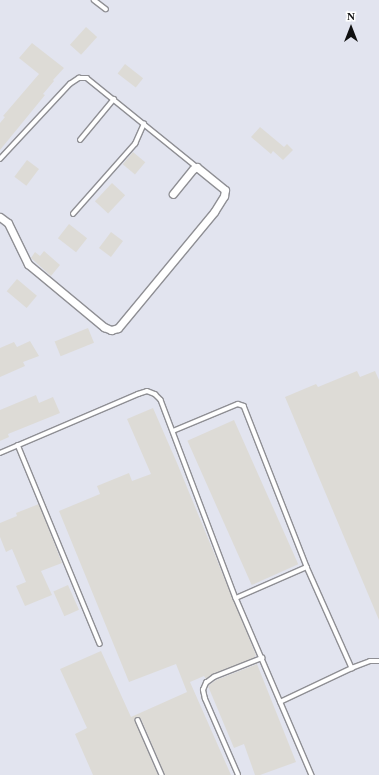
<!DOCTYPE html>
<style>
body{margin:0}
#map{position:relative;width:379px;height:775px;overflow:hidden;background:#f0f1f6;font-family:"Times New Roman",serif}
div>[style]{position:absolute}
.built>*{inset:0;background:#e2e4ef;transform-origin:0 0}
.building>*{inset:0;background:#dddbd6;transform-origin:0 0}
.roads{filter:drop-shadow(1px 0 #8f8f94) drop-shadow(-1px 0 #8f8f94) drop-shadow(0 1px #8f8f94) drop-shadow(0 -1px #8f8f94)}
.service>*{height:3.5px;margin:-1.75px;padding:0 1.75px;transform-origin:1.75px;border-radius:1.75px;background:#fff}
.minor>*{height:7px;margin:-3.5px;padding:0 3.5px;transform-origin:3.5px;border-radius:3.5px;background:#fff}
span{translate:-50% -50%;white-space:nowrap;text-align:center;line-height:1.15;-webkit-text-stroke:4px #fff;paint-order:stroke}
.north{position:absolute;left:331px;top:8px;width:40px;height:40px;-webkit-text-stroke:3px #fff;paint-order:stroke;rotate:0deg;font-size:11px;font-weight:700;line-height:16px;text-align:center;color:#101011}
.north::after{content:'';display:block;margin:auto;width:14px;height:18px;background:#101011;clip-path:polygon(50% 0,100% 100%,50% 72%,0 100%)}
</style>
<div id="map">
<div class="built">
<i style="left:0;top:0;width:379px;height:775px"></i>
</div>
<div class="building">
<i style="left:86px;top:27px;width:15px;height:24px;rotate:42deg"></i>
<i style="clip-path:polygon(32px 43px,64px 68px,53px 80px,54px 81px,43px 94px,45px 95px,0 150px,0 123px,5px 117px,3px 116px,39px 74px,19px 58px)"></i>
<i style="left:125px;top:64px;width:23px;height:12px;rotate:38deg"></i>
<i style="clip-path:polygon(260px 127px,284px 147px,287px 144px,293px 150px,283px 160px,273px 151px,271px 154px,251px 137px)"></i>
<i style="left:133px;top:152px;width:16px;height:16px;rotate:40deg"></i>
<i style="left:27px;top:160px;width:15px;height:21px;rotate:37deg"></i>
<i style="left:112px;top:183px;width:18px;height:25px;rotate:43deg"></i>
<i style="left:69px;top:224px;width:23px;height:18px;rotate:38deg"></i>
<i style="left:111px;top:232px;width:15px;height:20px;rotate:37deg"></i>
<i style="clip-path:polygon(44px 251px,60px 265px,51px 276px,31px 258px,35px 252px,40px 256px)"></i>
<i style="left:17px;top:279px;width:26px;height:16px;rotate:40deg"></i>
<i style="left:88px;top:328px;width:16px;height:36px;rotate:68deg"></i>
<i style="clip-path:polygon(30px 341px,39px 356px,23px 362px,25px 366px,0 377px,0 348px,14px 342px,17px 347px)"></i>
<i style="clip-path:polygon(357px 371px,360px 377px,375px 371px,379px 380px,379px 620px,285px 397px,316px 384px,318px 387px)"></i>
<i style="clip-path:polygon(36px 395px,39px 403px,53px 397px,60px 413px,8px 434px,9px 437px,0 441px,0 410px)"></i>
<i style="clip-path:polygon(153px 408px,177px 463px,256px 655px,254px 658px,213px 674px,206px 679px,204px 676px,190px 682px,231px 775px,165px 775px,141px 719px,138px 717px,135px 718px,135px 721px,158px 775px,93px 775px,75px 734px,87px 728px,60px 669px,101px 651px,131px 717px,187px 692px,176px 664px,129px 682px,59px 511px,100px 494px,97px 486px,129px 473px,132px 481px,151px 474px,127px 419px)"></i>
<i style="left:234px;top:420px;width:158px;height:51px;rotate:66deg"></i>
<i style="clip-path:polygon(39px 504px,62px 563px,41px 571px,52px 595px,25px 606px,16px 586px,26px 582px,12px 549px,6px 552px,0 537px,0 523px,17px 516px,16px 513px)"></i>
<i style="left:68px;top:585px;width:27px;height:16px;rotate:66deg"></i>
<i style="clip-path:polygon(257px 664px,296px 762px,260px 775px,255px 775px,244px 744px,234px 748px,208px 686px,216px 680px)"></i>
</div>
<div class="roads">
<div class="service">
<i style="left:94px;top:0;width:15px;rotate:37deg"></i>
<i style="left:80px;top:140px;width:53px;rotate:-50.3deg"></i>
<i style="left:0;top:159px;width:103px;rotate:-47deg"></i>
<i style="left:70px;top:84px;width:11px;rotate:-34deg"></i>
<i style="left:79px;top:78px;width:8px"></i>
<i style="left:87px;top:78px;width:141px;rotate:39deg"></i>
<i style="left:73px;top:214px;width:94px;rotate:-48.5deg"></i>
<i style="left:135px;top:144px;width:22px;rotate:-66deg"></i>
<i style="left:173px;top:431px;width:70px;rotate:-22.6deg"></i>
<i style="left:238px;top:404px;width:6px;rotate:18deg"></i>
<i style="left:244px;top:406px;width:173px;rotate:68.6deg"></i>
<i style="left:307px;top:567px;width:111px;rotate:66deg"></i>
<i style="left:18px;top:445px;width:215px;rotate:67.6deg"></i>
<i style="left:0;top:453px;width:150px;rotate:-23.1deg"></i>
<i style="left:138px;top:394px;width:9px;rotate:-18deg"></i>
<i style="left:147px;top:391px;width:9px;rotate:21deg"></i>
<i style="left:155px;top:394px;width:8px;rotate:45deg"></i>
<i style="left:161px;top:400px;width:212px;rotate:69.3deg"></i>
<i style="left:236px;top:598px;width:193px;rotate:66.8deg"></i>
<i style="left:236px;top:598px;width:77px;rotate:-23.6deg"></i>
<i style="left:280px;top:702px;width:80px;rotate:-25.3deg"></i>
<i style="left:352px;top:668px;width:19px;rotate:-21deg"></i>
<i style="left:370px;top:661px;width:9px"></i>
<i style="left:138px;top:720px;width:60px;rotate:66.4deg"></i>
<i style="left:238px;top:775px;width:83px;rotate:-113.5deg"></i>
<i style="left:205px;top:699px;width:9px;rotate:-103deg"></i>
<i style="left:203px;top:690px;width:8px;rotate:-67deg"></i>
<i style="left:206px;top:683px;width:10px;rotate:-37deg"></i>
<i style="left:214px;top:677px;width:52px;rotate:-21.6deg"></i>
</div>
<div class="minor">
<i style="left:0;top:217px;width:10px;rotate:37deg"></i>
<i style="left:8px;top:223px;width:46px;rotate:64deg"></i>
<i style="left:28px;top:264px;width:99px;rotate:39.7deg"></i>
<i style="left:104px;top:327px;width:8px;rotate:23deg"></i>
<i style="left:111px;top:330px;width:7px;rotate:-16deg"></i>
<i style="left:118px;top:328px;width:151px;rotate:-50.4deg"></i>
<i style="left:214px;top:212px;width:19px;rotate:-58deg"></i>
<i style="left:224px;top:196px;width:6px;rotate:-81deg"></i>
<i style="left:225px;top:190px;width:36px;rotate:-141deg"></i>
<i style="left:197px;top:167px;width:4px;rotate:153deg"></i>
<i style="left:193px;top:169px;width:32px;rotate:129deg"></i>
</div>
</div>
<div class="north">N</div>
</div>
